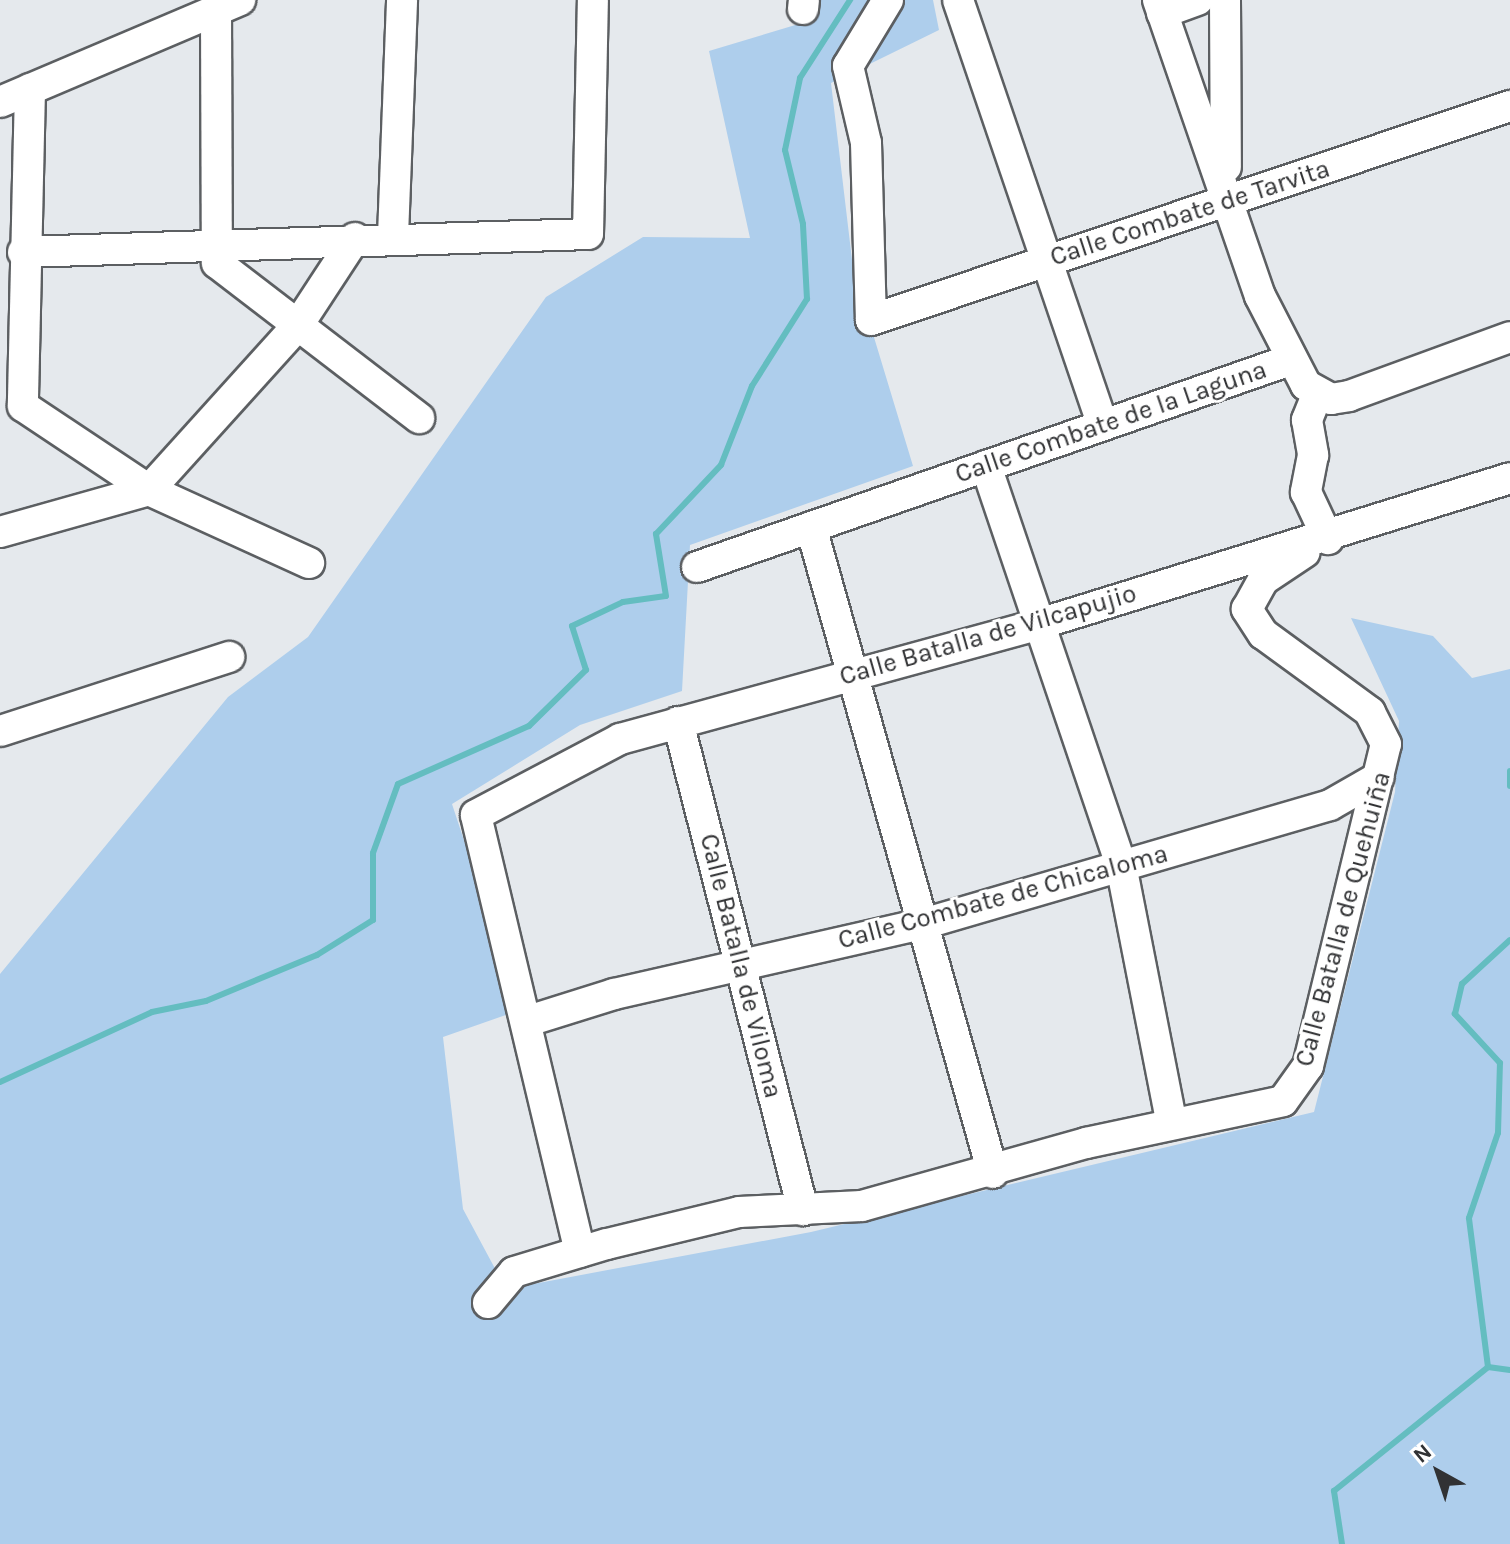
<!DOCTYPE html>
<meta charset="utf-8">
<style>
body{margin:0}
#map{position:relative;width:1510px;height:1544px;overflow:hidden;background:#e5e9ed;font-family:Karla,sans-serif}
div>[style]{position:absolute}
.green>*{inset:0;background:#aeceec}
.stream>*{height:6px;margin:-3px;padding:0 3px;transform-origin:3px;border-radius:3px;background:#64bdc0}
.roads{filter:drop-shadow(2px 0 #5c5f62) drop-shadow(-2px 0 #5c5f62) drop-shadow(0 2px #5c5f62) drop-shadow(0 -2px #5c5f62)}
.minor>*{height:30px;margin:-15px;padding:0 15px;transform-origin:15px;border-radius:15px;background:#fff}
span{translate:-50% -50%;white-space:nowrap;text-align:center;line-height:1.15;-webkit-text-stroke:6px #fff;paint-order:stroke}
.street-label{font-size:26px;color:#313234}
.north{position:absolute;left:1398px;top:1432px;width:80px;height:80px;-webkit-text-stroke:6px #fff;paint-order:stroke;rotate:320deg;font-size:22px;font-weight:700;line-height:32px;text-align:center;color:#313234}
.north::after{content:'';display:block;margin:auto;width:28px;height:36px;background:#313234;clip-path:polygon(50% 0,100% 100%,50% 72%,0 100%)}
</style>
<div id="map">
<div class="green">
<i style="clip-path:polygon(815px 0,933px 0,939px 30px,831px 83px,853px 268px,913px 466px,690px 545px,682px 691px,580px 725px,452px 804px,520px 1010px,443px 1037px,463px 1209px,506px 1289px,811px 1232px,1314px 1112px,1395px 792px,1399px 721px,1351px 618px,1433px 636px,1472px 678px,1510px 669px,1510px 1544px,0 1544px,0 974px,228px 697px,308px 637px,546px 297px,643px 237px,750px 238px,709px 51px,802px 23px)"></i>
</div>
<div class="stream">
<i style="left:1510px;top:771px;width:15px;rotate:90deg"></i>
<i style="left:0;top:1082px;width:167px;rotate:-24.7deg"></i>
<i style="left:152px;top:1012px;width:55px;rotate:-11.5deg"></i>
<i style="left:206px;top:1001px;width:120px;rotate:-22.5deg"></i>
<i style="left:317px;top:955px;width:66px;rotate:-32deg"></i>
<i style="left:373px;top:920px;width:67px;rotate:-90deg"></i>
<i style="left:373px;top:853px;width:73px;rotate:-70.1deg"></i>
<i style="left:398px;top:784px;width:143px;rotate:-23.9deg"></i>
<i style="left:529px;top:726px;width:80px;rotate:-44.5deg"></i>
<i style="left:586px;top:670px;width:46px;rotate:-107.7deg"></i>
<i style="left:572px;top:626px;width:56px;rotate:-25.2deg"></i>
<i style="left:623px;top:602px;width:43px;rotate:-7.9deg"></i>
<i style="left:666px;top:596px;width:63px;rotate:-99.2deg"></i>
<i style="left:656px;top:534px;width:95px;rotate:-46.7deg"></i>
<i style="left:721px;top:465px;width:85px;rotate:-68.6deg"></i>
<i style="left:752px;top:386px;width:103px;rotate:-57.7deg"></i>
<i style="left:807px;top:299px;width:75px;rotate:-93.1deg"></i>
<i style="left:803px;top:224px;width:76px;rotate:-103.7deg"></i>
<i style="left:785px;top:150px;width:74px;rotate:-78.2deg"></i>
<i style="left:800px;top:78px;width:93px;rotate:-57.3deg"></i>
<i style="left:1488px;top:1367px;width:22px;rotate:8deg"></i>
<i style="left:1342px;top:1544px;width:54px;rotate:-98.6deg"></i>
<i style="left:1334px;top:1491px;width:198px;rotate:-38.8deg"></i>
<i style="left:1488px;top:1367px;width:150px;rotate:-97.3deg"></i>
<i style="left:1469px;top:1218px;width:90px;rotate:-71.2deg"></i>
<i style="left:1498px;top:1133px;width:70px;rotate:-88.4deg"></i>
<i style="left:1500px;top:1063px;width:67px;rotate:-132.6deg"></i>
<i style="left:1455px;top:1014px;width:31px;rotate:-77deg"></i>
<i style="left:1462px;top:984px;width:65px;rotate:-42.5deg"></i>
</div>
<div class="roads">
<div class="minor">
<i style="left:888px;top:0;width:77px;rotate:121.2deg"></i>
<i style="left:848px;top:66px;width:79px;rotate:76.8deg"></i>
<i style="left:866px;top:143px;width:177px;rotate:88.4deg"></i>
<i style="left:871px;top:320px;width:674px;rotate:-18.52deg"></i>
<i style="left:958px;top:0;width:449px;rotate:71.2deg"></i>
<i style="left:1158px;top:0;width:313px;rotate:71deg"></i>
<i style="left:1260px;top:296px;width:100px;rotate:62.7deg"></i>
<i style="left:1306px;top:385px;width:29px;rotate:29deg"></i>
<i style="left:1331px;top:399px;width:18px;rotate:-9deg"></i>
<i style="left:1349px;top:396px;width:171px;rotate:-20.1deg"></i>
<i style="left:1225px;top:0;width:167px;rotate:89.7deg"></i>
<i style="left:803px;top:9px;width:9px;rotate:-84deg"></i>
<i style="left:216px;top:12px;width:251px;rotate:89.8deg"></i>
<i style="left:217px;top:263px;width:255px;rotate:37.5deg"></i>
<i style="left:1162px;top:13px;width:38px;rotate:-20deg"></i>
<i style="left:30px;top:89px;width:317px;rotate:91.3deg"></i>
<i style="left:23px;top:406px;width:151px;rotate:33.7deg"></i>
<i style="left:149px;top:490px;width:176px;rotate:24.5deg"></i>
<i style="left:0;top:102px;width:261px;rotate:-23deg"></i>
<i style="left:393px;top:236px;width:236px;rotate:-87.8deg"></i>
<i style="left:23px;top:252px;width:565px;rotate:-1.82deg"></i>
<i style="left:588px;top:234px;width:234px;rotate:-88.8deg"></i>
<i style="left:1317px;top:395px;width:27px;rotate:112deg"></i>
<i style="left:1307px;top:420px;width:36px;rotate:80deg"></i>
<i style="left:1313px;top:455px;width:38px;rotate:101deg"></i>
<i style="left:1306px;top:492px;width:52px;rotate:64.9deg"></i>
<i style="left:986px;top:466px;width:421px;rotate:71.3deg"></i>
<i style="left:1121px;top:865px;width:264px;rotate:78.9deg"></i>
<i style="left:811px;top:527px;width:671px;rotate:74.27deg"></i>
<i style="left:0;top:532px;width:155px;rotate:-15.7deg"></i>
<i style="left:149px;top:490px;width:222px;rotate:-47.9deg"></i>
<i style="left:298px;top:325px;width:104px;rotate:-56.8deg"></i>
<i style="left:697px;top:567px;width:628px;rotate:-19.24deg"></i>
<i style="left:678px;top:722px;width:504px;rotate:75.63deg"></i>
<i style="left:0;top:731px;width:241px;rotate:-17.9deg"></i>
<i style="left:528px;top:1021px;width:90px;rotate:-17.4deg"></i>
<i style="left:614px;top:994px;width:317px;rotate:-12.8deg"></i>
<i style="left:923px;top:924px;width:424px;rotate:-16.3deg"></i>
<i style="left:1330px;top:805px;width:56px;rotate:-29.7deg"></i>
<i style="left:580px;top:1252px;width:449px;rotate:-103.4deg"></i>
<i style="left:476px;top:815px;width:163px;rotate:-27.8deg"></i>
<i style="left:620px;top:739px;width:434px;rotate:-15.3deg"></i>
<i style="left:1039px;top:624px;width:493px;rotate:-17.2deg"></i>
<i style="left:488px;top:1303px;width:40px;rotate:-50deg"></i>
<i style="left:514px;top:1272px;width:97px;rotate:-16.8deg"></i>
<i style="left:607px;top:1244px;width:136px;rotate:-13.6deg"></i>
<i style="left:739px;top:1212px;width:123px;rotate:-2.8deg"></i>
<i style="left:862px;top:1206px;width:233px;rotate:-15.7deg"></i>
<i style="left:1086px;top:1143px;width:201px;rotate:-12deg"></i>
<i style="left:1283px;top:1101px;width:43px;rotate:-54.5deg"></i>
<i style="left:1308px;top:1066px;width:331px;rotate:-76.4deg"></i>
<i style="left:1386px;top:744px;width:36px;rotate:-117deg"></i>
<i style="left:1370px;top:712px;width:132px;rotate:-143.9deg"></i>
<i style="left:1263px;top:634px;width:30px;rotate:-123deg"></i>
<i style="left:1247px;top:609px;width:33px;rotate:-61deg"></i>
<i style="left:1263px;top:580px;width:50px;rotate:-33.7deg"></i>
</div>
</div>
<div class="street-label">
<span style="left:1190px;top:213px;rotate:-18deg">Calle Combate de Tarvita</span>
<span style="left:1111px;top:422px;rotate:-19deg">Calle Combate de la Laguna</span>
<span style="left:988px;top:635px;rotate:-16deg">Calle Batalla de Vilcapujio</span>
<span style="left:1003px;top:897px;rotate:-15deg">Calle Combate de Chicaloma</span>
<span style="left:1343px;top:919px;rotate:-75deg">Calle Batalla de Quehuiña</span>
<span style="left:741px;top:966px;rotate:76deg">Calle Batalla de Viloma</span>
</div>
<div class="north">N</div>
</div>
